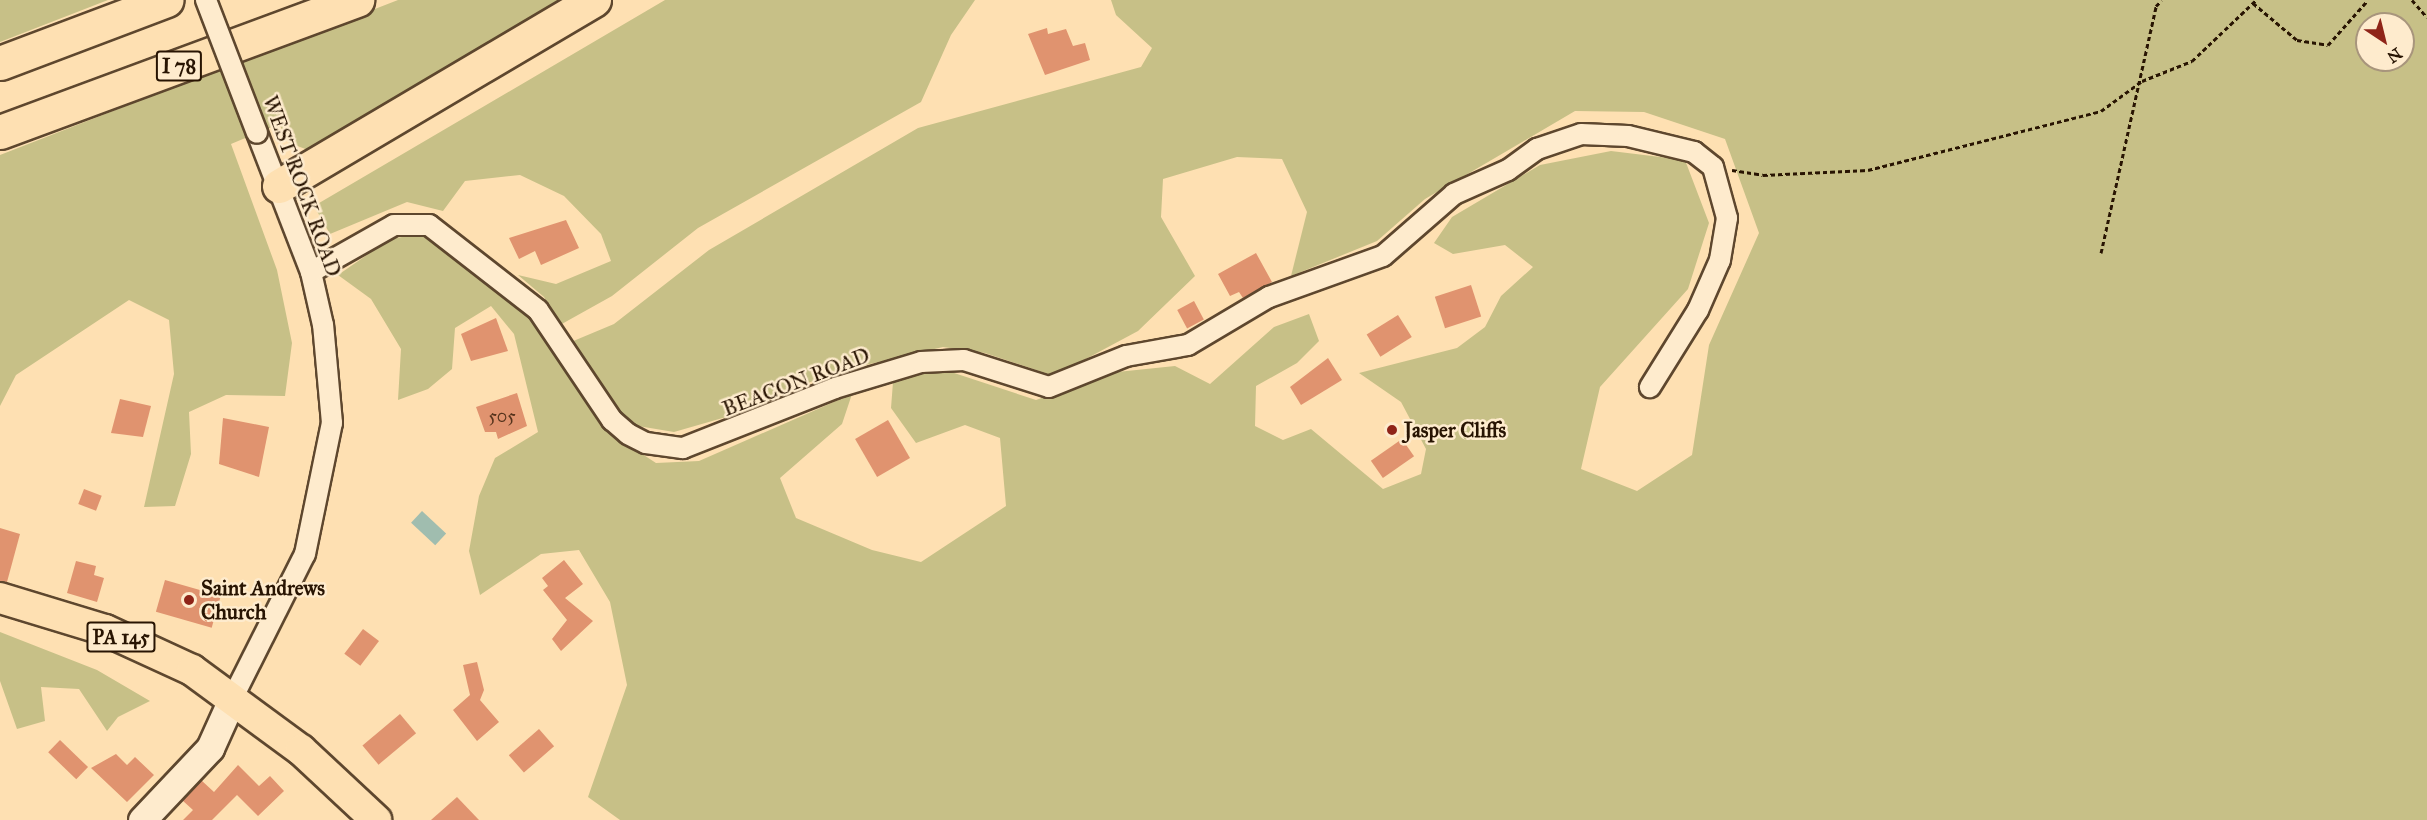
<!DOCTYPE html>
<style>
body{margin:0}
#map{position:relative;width:2427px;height:820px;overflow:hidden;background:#fee0b2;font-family:"IM FELL Great Primer",serif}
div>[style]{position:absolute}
.green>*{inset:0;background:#c7c087}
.water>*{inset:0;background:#a0bdaf;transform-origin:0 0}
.building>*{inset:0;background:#e0936f;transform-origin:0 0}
.path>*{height:3px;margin-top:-1.5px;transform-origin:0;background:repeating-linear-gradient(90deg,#281402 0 4.5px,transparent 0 7.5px)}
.roads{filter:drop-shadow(2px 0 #5e472e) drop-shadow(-2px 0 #5e472e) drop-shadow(0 2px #5e472e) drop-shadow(0 -2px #5e472e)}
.street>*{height:20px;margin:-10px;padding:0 10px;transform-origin:10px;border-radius:10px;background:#feebcd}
.secondary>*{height:27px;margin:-13.5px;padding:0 13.5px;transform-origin:13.5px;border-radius:13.5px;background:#feebcd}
.primary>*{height:30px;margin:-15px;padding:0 15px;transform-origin:15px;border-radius:15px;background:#fee0b2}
.highway>*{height:33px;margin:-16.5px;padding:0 16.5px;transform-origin:16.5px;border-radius:16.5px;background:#fee0b2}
.bridges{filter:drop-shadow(2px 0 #5e472e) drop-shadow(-2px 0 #5e472e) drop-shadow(0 2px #5e472e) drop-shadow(0 -2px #5e472e)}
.street-bridge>*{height:20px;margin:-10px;padding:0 10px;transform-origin:10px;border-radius:10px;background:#feebcd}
.dots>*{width:16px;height:16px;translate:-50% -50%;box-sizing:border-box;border:3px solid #feebcd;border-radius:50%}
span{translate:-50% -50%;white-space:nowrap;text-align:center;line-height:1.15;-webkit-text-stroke:5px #feebcd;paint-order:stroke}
.number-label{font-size:18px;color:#56341d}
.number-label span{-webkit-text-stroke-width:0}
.shield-label span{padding:2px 4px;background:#feebcd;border:2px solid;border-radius:4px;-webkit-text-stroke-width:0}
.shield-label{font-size:20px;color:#281402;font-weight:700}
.street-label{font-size:21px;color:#281402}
.poi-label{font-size:21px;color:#281402;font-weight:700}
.left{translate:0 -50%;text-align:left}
.north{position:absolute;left:2355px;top:12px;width:60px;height:60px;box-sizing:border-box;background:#feebcd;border:2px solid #a8957c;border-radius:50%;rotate:145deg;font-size:16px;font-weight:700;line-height:24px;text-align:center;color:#281402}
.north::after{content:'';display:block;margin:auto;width:21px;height:27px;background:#8f2418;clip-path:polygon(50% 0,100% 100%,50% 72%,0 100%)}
</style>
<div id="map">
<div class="green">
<i style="clip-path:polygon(0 0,108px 0,0 42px)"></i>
<i style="clip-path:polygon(398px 0,570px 0,311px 151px,289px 143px,279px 124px,231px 144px,277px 270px,292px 343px,285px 396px,226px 395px,189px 412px,191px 454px,175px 506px,144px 507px,174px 374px,169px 320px,129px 300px,16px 375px,0 406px,0 155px)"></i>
<i style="clip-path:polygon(665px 0,975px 0,951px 35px,921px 102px,698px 228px,612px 296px,560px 325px,544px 297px,518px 275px,556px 284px,611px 261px,601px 234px,564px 196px,520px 175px,465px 181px,443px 211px,407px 202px,330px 234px,314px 206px)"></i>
<i style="clip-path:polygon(evenodd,1111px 0,2427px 0,2427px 820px,620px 820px,588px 797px,627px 685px,610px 602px,579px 550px,541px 554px,480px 595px,469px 551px,479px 496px,495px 458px,538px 432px,514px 334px,491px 306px,455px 328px,452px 369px,428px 389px,398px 400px,401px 349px,371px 299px,338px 275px,390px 239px,426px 233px,533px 319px,602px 428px,656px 463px,699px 461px,852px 394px,842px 424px,780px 478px,796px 518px,872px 550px,921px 562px,1006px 506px,1000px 438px,965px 425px,916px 443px,891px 408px,893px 382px,942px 369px,1036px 400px,1117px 372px,1175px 366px,1210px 384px,1274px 327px,1309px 314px,1319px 341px,1297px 363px,1256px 386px,1255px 426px,1283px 440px,1311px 429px,1383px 489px,1421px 474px,1426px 449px,1401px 402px,1359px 373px,1457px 348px,1485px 327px,1501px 296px,1533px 267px,1505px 245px,1453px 254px,1434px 243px,1452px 217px,1540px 165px,1611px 151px,1685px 160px,1709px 223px,1688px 289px,1600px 387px,1581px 469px,1637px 491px,1692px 455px,1709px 345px,1759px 233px,1725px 139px,1644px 112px,1575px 111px,1425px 199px,1377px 241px,1291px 276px,1307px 212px,1282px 159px,1237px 157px,1163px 179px,1161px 217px,1195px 276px,1138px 331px,1054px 376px,985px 353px,943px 347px,831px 373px,740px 413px,674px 432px,632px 425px,607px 398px,571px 342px,614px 324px,709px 250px,918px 128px,1141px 67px,1152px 48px,1116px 15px,1111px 0,2367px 24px,2403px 24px,2403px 60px,2367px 60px,2367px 24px)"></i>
<i style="clip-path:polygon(0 632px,97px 670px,150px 701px,118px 717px,107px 731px,79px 689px,41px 687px,45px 721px,17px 729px,0 681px)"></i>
</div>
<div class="water">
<i style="left:422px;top:511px;width:33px;height:16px;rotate:43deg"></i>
</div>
<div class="building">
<i style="clip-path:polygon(1047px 28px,1048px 34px,1066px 29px,1073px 46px,1085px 43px,1090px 60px,1045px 75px,1028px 34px)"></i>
<i style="clip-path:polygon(566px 220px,579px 248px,541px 265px,535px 251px,519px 259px,509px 238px)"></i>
<i style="clip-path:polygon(1256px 253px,1272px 282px,1243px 298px,1239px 292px,1230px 296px,1218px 274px)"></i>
<i style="left:1471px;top:285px;width:33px;height:38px;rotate:72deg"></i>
<i style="left:1194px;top:301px;width:21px;height:19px;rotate:62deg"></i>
<i style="left:1398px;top:315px;width:26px;height:37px;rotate:58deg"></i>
<i style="clip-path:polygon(496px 318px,508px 351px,471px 361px,461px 334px)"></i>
<i style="clip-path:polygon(1328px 358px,1342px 380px,1301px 405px,1290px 387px)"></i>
<i style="clip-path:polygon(517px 393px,527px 426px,498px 439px,496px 432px,485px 432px,476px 407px)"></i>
<i style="clip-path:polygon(120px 399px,151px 406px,143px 437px,111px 433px)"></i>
<i style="clip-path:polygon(223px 418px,269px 427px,259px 477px,219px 464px)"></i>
<i style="left:888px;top:420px;width:44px;height:38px;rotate:60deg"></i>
<i style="left:1402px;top:439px;width:21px;height:38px;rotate:55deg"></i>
<i style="left:84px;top:489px;width:19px;height:16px;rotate:21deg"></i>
<i style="clip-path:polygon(0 528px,20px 534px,7px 582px,0 581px)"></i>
<i style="clip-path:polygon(564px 560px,583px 584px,565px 598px,593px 621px,561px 651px,552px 639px,567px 620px,543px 590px,548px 586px,542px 578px)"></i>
<i style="clip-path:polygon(76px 561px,96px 566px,94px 575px,104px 578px,97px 602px,67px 593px)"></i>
<i style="left:165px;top:580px;width:58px;height:33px;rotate:16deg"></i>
<i style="left:363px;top:629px;width:20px;height:31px;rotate:37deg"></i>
<i style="clip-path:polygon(477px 662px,484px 690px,480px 700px,499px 722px,477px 741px,453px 710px,470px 695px,463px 665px)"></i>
<i style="left:400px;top:714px;width:25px;height:49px;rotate:50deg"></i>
<i style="left:539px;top:729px;width:23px;height:40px;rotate:49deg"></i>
<i style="left:60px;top:740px;width:39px;height:17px;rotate:44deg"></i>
<i style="clip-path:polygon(116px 754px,127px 765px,135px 757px,154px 775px,127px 802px,91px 768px)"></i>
<i style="clip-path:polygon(238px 765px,259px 786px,270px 776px,284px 791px,258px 816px,237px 795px,212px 820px,183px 820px,193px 810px,182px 800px,201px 780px,214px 792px)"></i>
<i style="clip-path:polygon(457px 797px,479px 820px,431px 820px)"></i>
</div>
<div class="path">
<i style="left:2412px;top:0;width:23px;rotate:49deg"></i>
<i style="left:2253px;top:3px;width:57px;rotate:40.1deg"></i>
<i style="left:2297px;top:40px;width:31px;rotate:9deg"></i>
<i style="left:2328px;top:45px;width:60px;rotate:-48.4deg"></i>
<i style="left:1732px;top:170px;width:31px;rotate:9deg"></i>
<i style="left:1763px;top:175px;width:105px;rotate:-2.7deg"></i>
<i style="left:1868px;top:170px;width:240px;rotate:-14.2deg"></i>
<i style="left:2101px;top:111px;width:51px;rotate:-36.2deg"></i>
<i style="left:2142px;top:81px;width:54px;rotate:-21.8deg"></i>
<i style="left:2192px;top:61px;width:88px;rotate:-43.6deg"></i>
<i style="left:2101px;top:253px;width:253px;rotate:-77.4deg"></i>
<i style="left:2156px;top:6px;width:8px;rotate:-45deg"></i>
</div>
<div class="roads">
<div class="street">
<i style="left:311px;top:272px;width:95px;rotate:-29.5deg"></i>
<i style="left:394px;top:225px;width:35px"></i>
<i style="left:429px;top:225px;width:138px;rotate:37.9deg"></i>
<i style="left:538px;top:310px;width:133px;rotate:56.1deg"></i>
<i style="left:612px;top:420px;width:21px;rotate:41deg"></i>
<i style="left:628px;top:434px;width:20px;rotate:27deg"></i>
<i style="left:646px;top:443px;width:37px;rotate:8deg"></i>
<i style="left:683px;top:448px;width:163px;rotate:-21.5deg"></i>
<i style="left:835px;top:388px;width:90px;rotate:-16.8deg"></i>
<i style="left:921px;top:362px;width:43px;rotate:-2.7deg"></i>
<i style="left:964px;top:360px;width:89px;rotate:17.6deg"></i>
<i style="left:1049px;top:387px;width:83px;rotate:-21.9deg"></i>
<i style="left:1126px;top:356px;width:63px;rotate:-10.1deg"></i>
<i style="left:1188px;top:345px;width:94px;rotate:-30.7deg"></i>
<i style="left:1269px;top:297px;width:121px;rotate:-19.8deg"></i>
<i style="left:1383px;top:256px;width:94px;rotate:-41.1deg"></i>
<i style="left:1454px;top:194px;width:59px;rotate:-24deg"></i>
<i style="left:1508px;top:170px;width:36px;rotate:-36deg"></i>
<i style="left:1537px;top:149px;width:46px;rotate:-18.8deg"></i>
<i style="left:1581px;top:134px;width:47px;rotate:2.4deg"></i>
<i style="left:1628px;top:136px;width:68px;rotate:13.6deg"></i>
<i style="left:1694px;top:152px;width:24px;rotate:38deg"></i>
<i style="left:1713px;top:167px;width:53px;rotate:74.6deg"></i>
<i style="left:1727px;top:218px;width:43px;rotate:99.5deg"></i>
<i style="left:1720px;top:260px;width:55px;rotate:113.7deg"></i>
<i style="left:1698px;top:310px;width:91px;rotate:121.9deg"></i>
<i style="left:233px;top:697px;width:160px;rotate:-63.3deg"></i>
<i style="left:305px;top:554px;width:134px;rotate:-78.4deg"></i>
<i style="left:332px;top:423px;width:98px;rotate:-95.2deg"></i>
<i style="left:323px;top:325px;width:54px;rotate:-102.8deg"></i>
<i style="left:311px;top:272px;width:149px;rotate:-111.2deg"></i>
</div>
<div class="secondary">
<i style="left:142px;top:820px;width:99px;rotate:-46.6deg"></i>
<i style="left:210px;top:748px;width:56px;rotate:-65.7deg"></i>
</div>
<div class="primary">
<i style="left:0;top:598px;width:110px;rotate:16.9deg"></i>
<i style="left:105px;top:630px;width:96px;rotate:24.7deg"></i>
<i style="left:192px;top:670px;width:135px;rotate:36.3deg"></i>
<i style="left:301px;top:750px;width:103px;rotate:43deg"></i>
</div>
<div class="highway">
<i style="left:0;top:63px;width:178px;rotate:-20.7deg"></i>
<i style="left:0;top:132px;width:381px;rotate:-20.3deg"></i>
<i style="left:279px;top:186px;width:366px;rotate:-30.6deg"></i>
</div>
</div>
<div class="bridges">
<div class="street-bridge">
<i style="left:206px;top:0;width:142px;rotate:69deg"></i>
</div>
</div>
<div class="dots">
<i style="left:1392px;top:430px;background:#8f2418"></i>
<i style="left:189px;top:600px;background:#8f2418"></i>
</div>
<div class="number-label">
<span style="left:502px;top:416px">505</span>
</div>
<div class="shield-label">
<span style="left:179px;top:66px">I 78</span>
<span style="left:121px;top:637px">PA 145</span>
</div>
<div class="street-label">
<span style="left:302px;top:186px;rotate:70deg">WEST ROCK ROAD</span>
<span style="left:796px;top:382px;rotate:-21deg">BEACON ROAD</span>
</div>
<div class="poi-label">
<span class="left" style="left:1404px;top:430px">Jasper Cliffs</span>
<span class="left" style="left:201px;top:600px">Saint Andrews<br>Church</span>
</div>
<div class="north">N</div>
</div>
